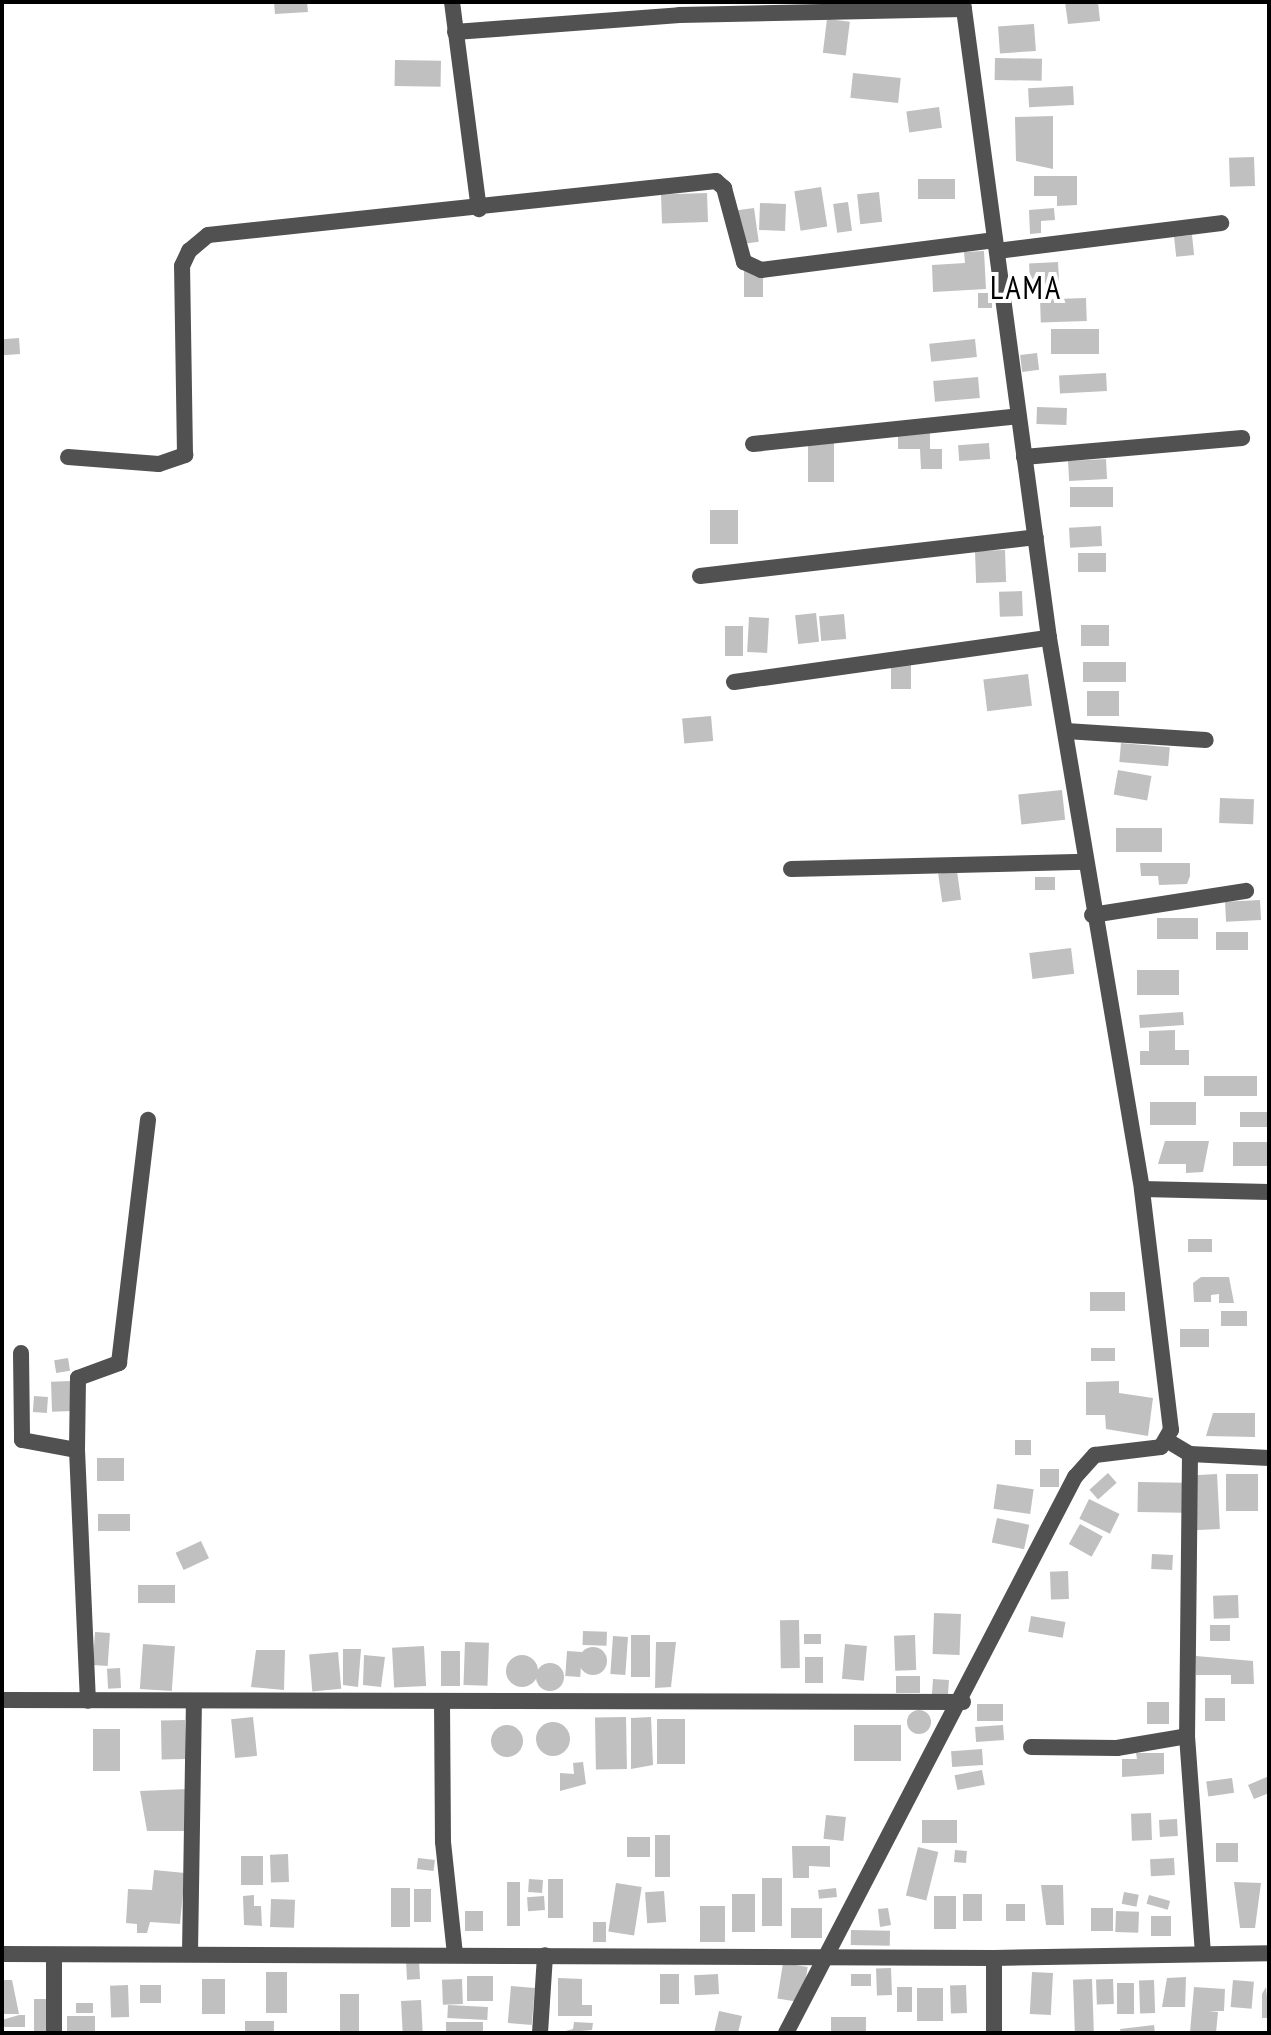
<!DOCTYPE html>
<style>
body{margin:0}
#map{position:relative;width:1271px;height:2035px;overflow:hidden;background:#fff;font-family:"PT Sans Narrow",sans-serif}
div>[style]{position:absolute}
.building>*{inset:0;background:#c0c0c0;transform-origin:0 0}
.round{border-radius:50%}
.minor>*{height:16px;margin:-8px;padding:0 8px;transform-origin:8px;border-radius:8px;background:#515151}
.tertiary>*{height:16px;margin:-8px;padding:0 8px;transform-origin:8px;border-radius:8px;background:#515151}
span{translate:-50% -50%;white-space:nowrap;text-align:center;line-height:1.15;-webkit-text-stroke:8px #fff;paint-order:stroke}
.quarter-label{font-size:32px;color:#000;letter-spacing:2px}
.frame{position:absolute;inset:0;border:4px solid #000;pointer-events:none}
</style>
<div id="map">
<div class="building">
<i style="clip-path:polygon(274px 2px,307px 2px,308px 12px,275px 14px)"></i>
<i style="clip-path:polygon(1065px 2px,1098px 2px,1100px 21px,1068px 24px)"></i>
<i style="left:827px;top:19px;width:23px;height:34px;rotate:7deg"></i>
<i style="left:1034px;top:24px;width:27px;height:36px;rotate:86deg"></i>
<i style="left:995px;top:58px;width:47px;height:22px;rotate:1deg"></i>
<i style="left:395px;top:60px;width:46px;height:26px;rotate:1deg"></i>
<i style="left:853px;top:73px;width:48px;height:25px;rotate:6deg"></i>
<i style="left:1073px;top:86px;width:19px;height:45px;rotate:87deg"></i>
<i style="left:939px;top:107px;width:21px;height:33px;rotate:82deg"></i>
<i style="clip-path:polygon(1053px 116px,1053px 169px,1016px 161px,1015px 117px)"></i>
<i style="left:1254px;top:157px;width:29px;height:25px;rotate:88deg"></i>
<i style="clip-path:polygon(1034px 176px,1077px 176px,1077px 205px,1057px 206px,1057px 196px,1034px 196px)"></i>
<i style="left:918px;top:179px;width:37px;height:20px"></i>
<i style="left:821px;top:187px;width:40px;height:27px;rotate:81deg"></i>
<i style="left:879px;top:192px;width:30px;height:22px;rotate:84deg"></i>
<i style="left:707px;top:193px;width:29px;height:46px;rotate:88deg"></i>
<i style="left:848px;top:202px;width:29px;height:15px;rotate:82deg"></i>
<i style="left:760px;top:203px;width:26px;height:27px;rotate:2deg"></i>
<i style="left:754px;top:208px;width:34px;height:17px;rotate:82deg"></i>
<i style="clip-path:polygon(1054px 208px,1055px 220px,1041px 221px,1041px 233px,1030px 234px,1029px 210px)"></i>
<i style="left:1192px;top:235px;width:20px;height:18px;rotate:84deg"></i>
<i style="clip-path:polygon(984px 251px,986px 289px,933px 292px,932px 265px,965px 263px,964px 252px)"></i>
<i style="left:1058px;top:262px;width:22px;height:29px;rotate:87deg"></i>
<i style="left:744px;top:271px;width:19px;height:26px"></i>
<i style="left:978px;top:293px;width:14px;height:15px"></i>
<i style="left:1086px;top:298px;width:23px;height:46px;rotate:88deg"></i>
<i style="left:1099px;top:329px;width:25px;height:48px;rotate:90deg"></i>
<i style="left:19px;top:338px;width:16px;height:17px;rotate:86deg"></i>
<i style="left:975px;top:339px;width:18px;height:46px;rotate:84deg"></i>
<i style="left:1037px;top:353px;width:17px;height:17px;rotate:83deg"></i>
<i style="left:1106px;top:373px;width:18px;height:47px;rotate:87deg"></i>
<i style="left:978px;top:377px;width:21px;height:45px;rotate:85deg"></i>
<i style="left:1037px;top:407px;width:30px;height:17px;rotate:2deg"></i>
<i style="clip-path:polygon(898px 432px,930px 432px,930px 449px,942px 449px,942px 469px,921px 469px,920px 449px,898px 449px)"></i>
<i style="left:834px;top:443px;width:39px;height:26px;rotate:90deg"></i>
<i style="left:989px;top:443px;width:16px;height:31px;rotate:86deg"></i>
<i style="left:1106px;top:459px;width:20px;height:38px;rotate:87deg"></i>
<i style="left:1070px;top:487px;width:43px;height:20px"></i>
<i style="left:738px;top:510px;width:34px;height:28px;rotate:90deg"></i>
<i style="left:1101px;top:526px;width:20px;height:32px;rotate:87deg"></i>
<i style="left:1005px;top:550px;width:32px;height:30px;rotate:88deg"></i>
<i style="left:1078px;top:553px;width:28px;height:19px"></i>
<i style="left:1022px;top:591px;width:25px;height:23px;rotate:88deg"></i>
<i style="left:816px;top:613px;width:29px;height:21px;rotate:84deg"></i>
<i style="left:844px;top:614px;width:25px;height:25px;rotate:85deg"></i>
<i style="left:749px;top:617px;width:20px;height:35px;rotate:3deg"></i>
<i style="left:1081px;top:625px;width:28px;height:21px"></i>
<i style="left:725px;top:626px;width:18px;height:30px"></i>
<i style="left:1126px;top:662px;width:20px;height:43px;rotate:90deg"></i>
<i style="left:891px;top:663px;width:20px;height:26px"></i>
<i style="left:1028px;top:674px;width:32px;height:45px;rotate:83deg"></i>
<i style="left:1087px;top:691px;width:32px;height:25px"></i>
<i style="left:711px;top:716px;width:25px;height:29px;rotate:85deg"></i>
<i style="left:1121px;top:743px;width:49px;height:19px;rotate:5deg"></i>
<i style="left:1118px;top:770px;width:34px;height:25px;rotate:10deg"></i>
<i style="left:1062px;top:790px;width:30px;height:44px;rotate:84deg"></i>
<i style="left:1220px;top:798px;width:34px;height:25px;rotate:2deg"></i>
<i style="left:1162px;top:828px;width:24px;height:46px;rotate:90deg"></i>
<i style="clip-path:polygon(1140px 863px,1190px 863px,1190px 876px,1187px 884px,1159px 885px,1158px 876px,1141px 876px)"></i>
<i style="left:957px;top:871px;width:29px;height:19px;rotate:82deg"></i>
<i style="left:1035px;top:877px;width:20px;height:13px"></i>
<i style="left:1260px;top:900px;width:20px;height:35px;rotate:87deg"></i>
<i style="left:1157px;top:918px;width:41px;height:21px"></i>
<i style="left:1248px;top:932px;width:18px;height:32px;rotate:90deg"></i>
<i style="left:1071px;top:948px;width:26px;height:42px;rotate:83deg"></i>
<i style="left:1137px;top:970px;width:42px;height:25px"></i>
<i style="left:1183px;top:1012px;width:13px;height:44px;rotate:86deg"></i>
<i style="clip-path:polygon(1175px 1030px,1175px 1050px,1189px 1050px,1189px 1065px,1140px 1065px,1140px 1051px,1149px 1051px,1149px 1031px)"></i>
<i style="left:1204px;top:1076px;width:53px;height:20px"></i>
<i style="left:1196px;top:1102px;width:23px;height:46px;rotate:90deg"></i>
<i style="left:1269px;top:1112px;width:15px;height:29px;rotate:90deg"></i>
<i style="clip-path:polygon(1165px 1141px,1209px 1141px,1203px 1172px,1186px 1173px,1186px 1164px,1158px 1164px)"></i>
<i style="left:1233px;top:1142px;width:36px;height:24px"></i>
<i style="left:1212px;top:1239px;width:13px;height:24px;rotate:90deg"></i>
<i style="clip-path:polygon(1201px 1277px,1229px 1277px,1234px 1303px,1219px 1303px,1219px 1294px,1211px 1295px,1211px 1302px,1194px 1302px,1193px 1283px)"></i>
<i style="left:1125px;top:1292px;width:19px;height:35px;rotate:90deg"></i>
<i style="left:1221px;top:1311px;width:26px;height:15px"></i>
<i style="left:1180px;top:1329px;width:29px;height:18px"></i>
<i style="left:1091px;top:1348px;width:24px;height:13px"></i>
<i style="left:68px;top:1358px;width:13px;height:14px;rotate:81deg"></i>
<i style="left:71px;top:1381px;width:30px;height:20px;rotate:88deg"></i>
<i style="clip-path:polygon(1119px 1381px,1119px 1393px,1153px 1398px,1148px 1436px,1106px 1429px,1105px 1415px,1086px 1415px,1086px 1382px)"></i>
<i style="left:34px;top:1396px;width:14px;height:16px;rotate:4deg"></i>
<i style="clip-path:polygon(1213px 1413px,1255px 1413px,1255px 1437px,1206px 1436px)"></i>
<i style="left:1015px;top:1440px;width:16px;height:15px"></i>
<i style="left:97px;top:1458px;width:27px;height:23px"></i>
<i style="left:1040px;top:1469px;width:19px;height:18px"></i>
<i style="left:1108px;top:1473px;width:13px;height:25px;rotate:48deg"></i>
<i style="left:1217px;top:1474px;width:55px;height:27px;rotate:87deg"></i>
<i style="left:1258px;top:1474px;width:37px;height:32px;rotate:90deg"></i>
<i style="left:1138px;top:1482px;width:46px;height:30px;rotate:1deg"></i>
<i style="left:997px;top:1484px;width:37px;height:25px;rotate:8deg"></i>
<i style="left:1089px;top:1499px;width:34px;height:22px;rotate:26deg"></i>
<i style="left:130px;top:1514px;width:17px;height:32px;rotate:90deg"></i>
<i style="left:997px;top:1518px;width:33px;height:25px;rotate:12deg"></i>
<i style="left:1080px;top:1524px;width:26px;height:23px;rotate:29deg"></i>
<i style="left:201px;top:1541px;width:19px;height:28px;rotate:65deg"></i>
<i style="left:1152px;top:1554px;width:21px;height:15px;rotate:3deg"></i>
<i style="left:1068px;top:1571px;width:28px;height:18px;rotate:88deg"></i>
<i style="left:175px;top:1585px;width:18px;height:37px;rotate:90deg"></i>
<i style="left:1238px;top:1595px;width:23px;height:25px;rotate:88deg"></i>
<i style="left:934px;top:1613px;width:27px;height:41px;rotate:2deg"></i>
<i style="left:1031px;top:1616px;width:35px;height:16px;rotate:10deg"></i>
<i style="left:799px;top:1620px;width:48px;height:19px;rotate:89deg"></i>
<i style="left:1210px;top:1625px;width:20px;height:16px"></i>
<i style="left:583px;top:1631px;width:24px;height:14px;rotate:2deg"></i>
<i style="left:95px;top:1632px;width:15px;height:33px;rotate:4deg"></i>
<i style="left:804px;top:1634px;width:17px;height:10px"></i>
<i style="left:650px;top:1635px;width:42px;height:19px;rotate:90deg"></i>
<i style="left:915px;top:1635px;width:35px;height:21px;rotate:88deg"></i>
<i style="left:613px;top:1636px;width:15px;height:38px;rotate:4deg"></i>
<i style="left:465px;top:1642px;width:24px;height:43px;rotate:2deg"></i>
<i style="clip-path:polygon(656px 1642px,676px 1642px,671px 1687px,655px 1688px)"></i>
<i style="left:143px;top:1644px;width:32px;height:45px;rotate:4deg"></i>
<i style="left:845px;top:1644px;width:22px;height:35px;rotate:5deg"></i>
<i style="left:424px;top:1646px;width:40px;height:32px;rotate:87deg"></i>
<i class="round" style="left:579px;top:1647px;width:28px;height:28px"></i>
<i style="clip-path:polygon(343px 1649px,361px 1649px,358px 1687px,343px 1685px)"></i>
<i style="clip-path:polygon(256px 1650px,285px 1650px,284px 1690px,251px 1687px)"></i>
<i style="left:460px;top:1651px;width:35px;height:19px;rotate:90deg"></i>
<i style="left:567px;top:1651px;width:15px;height:25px;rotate:4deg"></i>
<i style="left:338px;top:1652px;width:37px;height:29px;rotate:85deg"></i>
<i class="round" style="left:506px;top:1655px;width:32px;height:32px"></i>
<i style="clip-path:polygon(364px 1655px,385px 1657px,381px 1687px,363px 1685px)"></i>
<i style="clip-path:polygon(1196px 1656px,1253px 1661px,1254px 1684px,1231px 1684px,1231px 1675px,1196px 1675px)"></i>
<i style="left:805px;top:1657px;width:18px;height:26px"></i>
<i class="round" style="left:536px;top:1663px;width:28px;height:28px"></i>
<i style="left:120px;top:1668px;width:20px;height:13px;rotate:87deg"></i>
<i style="left:896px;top:1676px;width:24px;height:17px"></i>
<i style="left:933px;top:1679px;width:16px;height:15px;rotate:4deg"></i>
<i style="left:1205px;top:1698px;width:20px;height:23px"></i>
<i style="left:1147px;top:1702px;width:22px;height:22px"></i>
<i style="left:977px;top:1704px;width:26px;height:17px"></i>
<i class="round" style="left:907px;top:1710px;width:24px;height:24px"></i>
<i style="left:253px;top:1717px;width:39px;height:22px;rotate:84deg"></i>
<i style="left:626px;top:1717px;width:52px;height:31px;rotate:89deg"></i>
<i style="clip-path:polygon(651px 1717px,653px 1765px,631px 1769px,631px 1718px)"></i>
<i style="left:657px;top:1719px;width:28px;height:45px"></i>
<i style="left:185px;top:1720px;width:39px;height:24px;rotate:89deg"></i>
<i class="round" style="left:536px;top:1722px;width:34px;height:34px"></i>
<i style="left:854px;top:1725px;width:47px;height:36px"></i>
<i style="left:1003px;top:1725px;width:15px;height:28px;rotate:86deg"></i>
<i class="round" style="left:491px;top:1725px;width:32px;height:32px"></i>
<i style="left:93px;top:1729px;width:27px;height:42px"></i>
<i style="left:982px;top:1749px;width:16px;height:31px;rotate:86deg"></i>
<i style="clip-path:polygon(1136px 1753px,1164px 1753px,1164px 1774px,1122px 1777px,1122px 1759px,1137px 1759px)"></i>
<i style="clip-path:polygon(583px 1762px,586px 1784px,560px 1791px,560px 1773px,574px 1774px,573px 1763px)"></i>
<i style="left:982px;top:1770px;width:15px;height:28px;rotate:79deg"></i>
<i style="clip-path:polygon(1269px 1776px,1269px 1793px,1254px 1799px,1248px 1785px)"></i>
<i style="left:1232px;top:1778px;width:15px;height:26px;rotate:82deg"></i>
<i style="clip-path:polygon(188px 1789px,191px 1831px,147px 1831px,140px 1791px)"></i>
<i style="left:1151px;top:1813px;width:27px;height:20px;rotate:88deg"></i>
<i style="left:826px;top:1815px;width:20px;height:24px;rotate:6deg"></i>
<i style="left:1177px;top:1819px;width:17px;height:18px;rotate:87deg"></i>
<i style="left:922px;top:1820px;width:35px;height:23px"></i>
<i style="left:655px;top:1835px;width:15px;height:42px"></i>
<i style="left:627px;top:1837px;width:23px;height:20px"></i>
<i style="left:1216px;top:1843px;width:22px;height:19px"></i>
<i style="clip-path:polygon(792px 1846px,830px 1846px,830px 1867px,809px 1866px,809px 1878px,793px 1878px)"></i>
<i style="left:918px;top:1847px;width:21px;height:50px;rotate:14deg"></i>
<i style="left:955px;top:1850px;width:12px;height:12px;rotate:5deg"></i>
<i style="left:288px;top:1854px;width:28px;height:18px;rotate:88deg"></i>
<i style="left:241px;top:1856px;width:22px;height:29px"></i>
<i style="left:418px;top:1858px;width:17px;height:11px;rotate:7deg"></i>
<i style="left:1174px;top:1858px;width:17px;height:24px;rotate:87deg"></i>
<i style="clip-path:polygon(154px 1870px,185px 1873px,180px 1924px,150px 1922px,147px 1933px,137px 1933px,137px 1924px,126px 1923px,128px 1889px,152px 1890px)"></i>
<i style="left:762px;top:1878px;width:20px;height:48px"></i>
<i style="left:529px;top:1879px;width:14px;height:13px;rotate:4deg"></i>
<i style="left:548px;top:1879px;width:15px;height:39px"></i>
<i style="left:507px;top:1882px;width:13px;height:44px"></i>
<i style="clip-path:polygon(1234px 1882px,1261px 1883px,1255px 1928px,1240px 1928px)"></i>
<i style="left:616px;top:1883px;width:26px;height:49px;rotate:9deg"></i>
<i style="clip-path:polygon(1041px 1885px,1063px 1885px,1064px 1925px,1046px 1925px)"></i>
<i style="left:391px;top:1888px;width:19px;height:39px"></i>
<i style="left:836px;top:1888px;width:9px;height:18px;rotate:84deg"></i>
<i style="left:414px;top:1889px;width:17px;height:33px"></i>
<i style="left:664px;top:1891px;width:31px;height:19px;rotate:86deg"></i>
<i style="left:1124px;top:1892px;width:15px;height:12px;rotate:11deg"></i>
<i style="left:732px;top:1894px;width:23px;height:38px"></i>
<i style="left:982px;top:1894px;width:27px;height:19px;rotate:90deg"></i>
<i style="clip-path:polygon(254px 1895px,254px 1906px,261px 1906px,262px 1926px,244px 1925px,243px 1896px)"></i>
<i style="left:1149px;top:1895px;width:22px;height:9px;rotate:16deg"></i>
<i style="left:544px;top:1896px;width:14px;height:17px;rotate:86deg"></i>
<i style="left:934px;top:1896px;width:22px;height:33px"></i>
<i style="left:271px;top:1899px;width:24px;height:28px;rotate:2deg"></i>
<i style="left:1006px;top:1904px;width:19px;height:17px"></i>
<i style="left:700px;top:1906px;width:25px;height:36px"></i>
<i style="left:791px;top:1908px;width:31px;height:30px"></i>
<i style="clip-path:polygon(888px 1908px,891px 1925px,880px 1927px,878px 1909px)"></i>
<i style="left:1091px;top:1908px;width:22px;height:23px"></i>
<i style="left:465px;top:1911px;width:18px;height:20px"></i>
<i style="left:1116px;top:1911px;width:23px;height:21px;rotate:2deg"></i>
<i style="left:1151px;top:1916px;width:20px;height:20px"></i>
<i style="left:593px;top:1922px;width:13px;height:20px"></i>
<i style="left:851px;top:1930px;width:39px;height:15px;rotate:1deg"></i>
<i style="left:419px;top:1960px;width:19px;height:13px;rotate:87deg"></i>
<i style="left:783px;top:1963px;width:25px;height:36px;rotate:9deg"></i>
<i style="left:891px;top:1968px;width:27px;height:15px;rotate:88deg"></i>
<i style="left:266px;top:1972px;width:21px;height:41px"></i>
<i style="left:1032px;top:1972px;width:21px;height:42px;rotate:3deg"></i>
<i style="left:660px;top:1974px;width:19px;height:30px"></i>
<i style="left:718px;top:1974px;width:20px;height:24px;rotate:87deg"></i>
<i style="left:851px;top:1974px;width:20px;height:12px"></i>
<i style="left:493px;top:1976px;width:25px;height:26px;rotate:90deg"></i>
<i style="clip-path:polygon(1186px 1977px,1185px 2007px,1162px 2007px,1167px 1978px)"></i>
<i style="clip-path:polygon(558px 1978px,582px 1979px,582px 2005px,592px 2005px,592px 2016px,558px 2016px)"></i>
<i style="left:202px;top:1979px;width:23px;height:35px"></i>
<i style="left:462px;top:1979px;width:25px;height:20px;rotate:88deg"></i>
<i style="left:1092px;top:1979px;width:53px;height:19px;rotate:88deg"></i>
<i style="left:1113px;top:1979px;width:25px;height:17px;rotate:88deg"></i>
<i style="clip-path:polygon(2px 1980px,12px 1980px,19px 2014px,2px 2014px)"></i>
<i style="left:1154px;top:1980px;width:33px;height:15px;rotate:88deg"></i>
<i style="left:1233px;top:1980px;width:21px;height:27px;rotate:5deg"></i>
<i style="left:1117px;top:1983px;width:17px;height:31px"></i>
<i style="left:128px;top:1985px;width:32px;height:18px;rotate:88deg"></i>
<i style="left:140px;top:1985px;width:21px;height:18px"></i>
<i style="left:966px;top:1985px;width:28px;height:16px;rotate:88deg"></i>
<i style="left:511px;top:1986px;width:24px;height:37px;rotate:5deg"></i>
<i style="left:897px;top:1987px;width:15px;height:25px"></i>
<i style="clip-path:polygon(1194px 1987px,1225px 1989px,1224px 2011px,1209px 2011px,1218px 2012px,1216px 2033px,1190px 2032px)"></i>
<i style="clip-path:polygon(1266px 1987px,1269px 2018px,1262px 2018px,1262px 1994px)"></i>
<i style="left:917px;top:1988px;width:26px;height:33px"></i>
<i style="left:340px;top:1994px;width:19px;height:39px"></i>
<i style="left:34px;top:1999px;width:18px;height:34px"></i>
<i style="left:421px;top:2000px;width:33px;height:20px;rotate:87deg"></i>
<i style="left:76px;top:2003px;width:17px;height:10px"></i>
<i style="left:448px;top:2005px;width:40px;height:13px;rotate:3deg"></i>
<i style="clip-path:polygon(719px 2011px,742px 2016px,738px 2033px,714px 2033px)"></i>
<i style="clip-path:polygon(19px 2015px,25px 2015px,25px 2027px,2px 2027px,2px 2020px)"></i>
<i style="left:67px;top:2016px;width:28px;height:17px"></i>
<i style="left:831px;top:2017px;width:35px;height:16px"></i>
<i style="left:245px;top:2021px;width:29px;height:12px"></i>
<i style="left:483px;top:2022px;width:11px;height:37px;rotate:90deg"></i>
<i style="clip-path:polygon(574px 2022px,593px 2023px,592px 2030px,558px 2033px,573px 2029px)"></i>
<i style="clip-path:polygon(1154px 2025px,1155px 2033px,1121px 2033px,1120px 2029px)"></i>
</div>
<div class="minor">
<i style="left:452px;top:2px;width:209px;rotate:82.6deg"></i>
<i style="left:455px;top:32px;width:225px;rotate:-4.3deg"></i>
<i style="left:679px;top:15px;width:285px;rotate:-1.2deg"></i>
<i style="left:997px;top:251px;width:226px;rotate:-7.1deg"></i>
<i style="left:753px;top:444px;width:267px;rotate:-6deg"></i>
<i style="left:68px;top:457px;width:91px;rotate:4.4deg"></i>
<i style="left:159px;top:464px;width:28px;rotate:-19deg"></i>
<i style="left:185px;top:455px;width:189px;rotate:-90.9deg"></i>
<i style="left:182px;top:266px;width:17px;rotate:-65deg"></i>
<i style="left:189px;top:251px;width:25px;rotate:-40deg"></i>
<i style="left:208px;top:235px;width:511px;rotate:-6.07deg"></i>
<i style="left:716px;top:181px;width:11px;rotate:41deg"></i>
<i style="left:724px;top:188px;width:77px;rotate:74.9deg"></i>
<i style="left:744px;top:262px;width:19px;rotate:25deg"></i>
<i style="left:761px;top:270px;width:236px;rotate:-7.3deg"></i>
<i style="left:1024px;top:457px;width:219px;rotate:-5deg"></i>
<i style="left:700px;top:576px;width:338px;rotate:-6.6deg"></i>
<i style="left:734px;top:682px;width:318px;rotate:-8deg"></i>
<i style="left:1066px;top:731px;width:140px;rotate:3.7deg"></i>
<i style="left:791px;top:869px;width:294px;rotate:-1.4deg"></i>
<i style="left:1092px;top:915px;width:156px;rotate:-8.9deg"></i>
<i style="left:1142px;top:1189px;width:127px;rotate:1.4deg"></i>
<i style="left:21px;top:1353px;width:87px;rotate:89.3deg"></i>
<i style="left:22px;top:1440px;width:56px;rotate:10.3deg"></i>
<i style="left:77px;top:1450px;width:251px;rotate:87.5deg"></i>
<i style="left:1168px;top:1441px;width:26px;rotate:31deg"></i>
<i style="left:1190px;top:1454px;width:79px;rotate:2.9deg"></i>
<i style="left:77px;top:1450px;width:72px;rotate:-89.2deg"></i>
<i style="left:78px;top:1378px;width:44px;rotate:-20.1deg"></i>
<i style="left:119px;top:1363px;width:245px;rotate:-83.2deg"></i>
<i style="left:1190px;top:1454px;width:282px;rotate:90.6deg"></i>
<i style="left:1187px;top:1736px;width:217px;rotate:85.8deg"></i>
<i style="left:2px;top:1700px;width:961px;rotate:0.12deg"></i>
<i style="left:442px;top:1701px;width:141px;rotate:89.6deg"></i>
<i style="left:443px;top:1842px;width:113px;rotate:83.9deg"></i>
<i style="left:1031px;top:1747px;width:86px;rotate:0.7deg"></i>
<i style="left:1117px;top:1748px;width:71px;rotate:-9.7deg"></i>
<i style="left:190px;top:1953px;width:252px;rotate:-89.1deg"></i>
<i style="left:2px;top:1954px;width:992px;rotate:0.23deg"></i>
<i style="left:994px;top:1958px;width:275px;rotate:-1deg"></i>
<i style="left:994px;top:1958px;width:75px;rotate:90deg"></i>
<i style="left:54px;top:2033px;width:78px;rotate:-90deg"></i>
<i style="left:540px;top:2033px;width:78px;rotate:-86.3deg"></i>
</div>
<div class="tertiary">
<i style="left:786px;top:2033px;width:627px;rotate:-62.54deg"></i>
<i style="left:1075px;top:1477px;width:30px;rotate:-48deg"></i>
<i style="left:1095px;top:1455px;width:66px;rotate:-6.9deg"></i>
<i style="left:1161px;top:1447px;width:20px;rotate:-60deg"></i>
<i style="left:1171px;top:1430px;width:243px;rotate:-96.9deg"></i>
<i style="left:1142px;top:1189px;width:559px;rotate:-99.58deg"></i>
<i style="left:1049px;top:638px;width:642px;rotate:-97.7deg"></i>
</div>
<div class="quarter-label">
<span style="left:1026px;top:287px">LAMA</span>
</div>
<div class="frame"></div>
</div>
